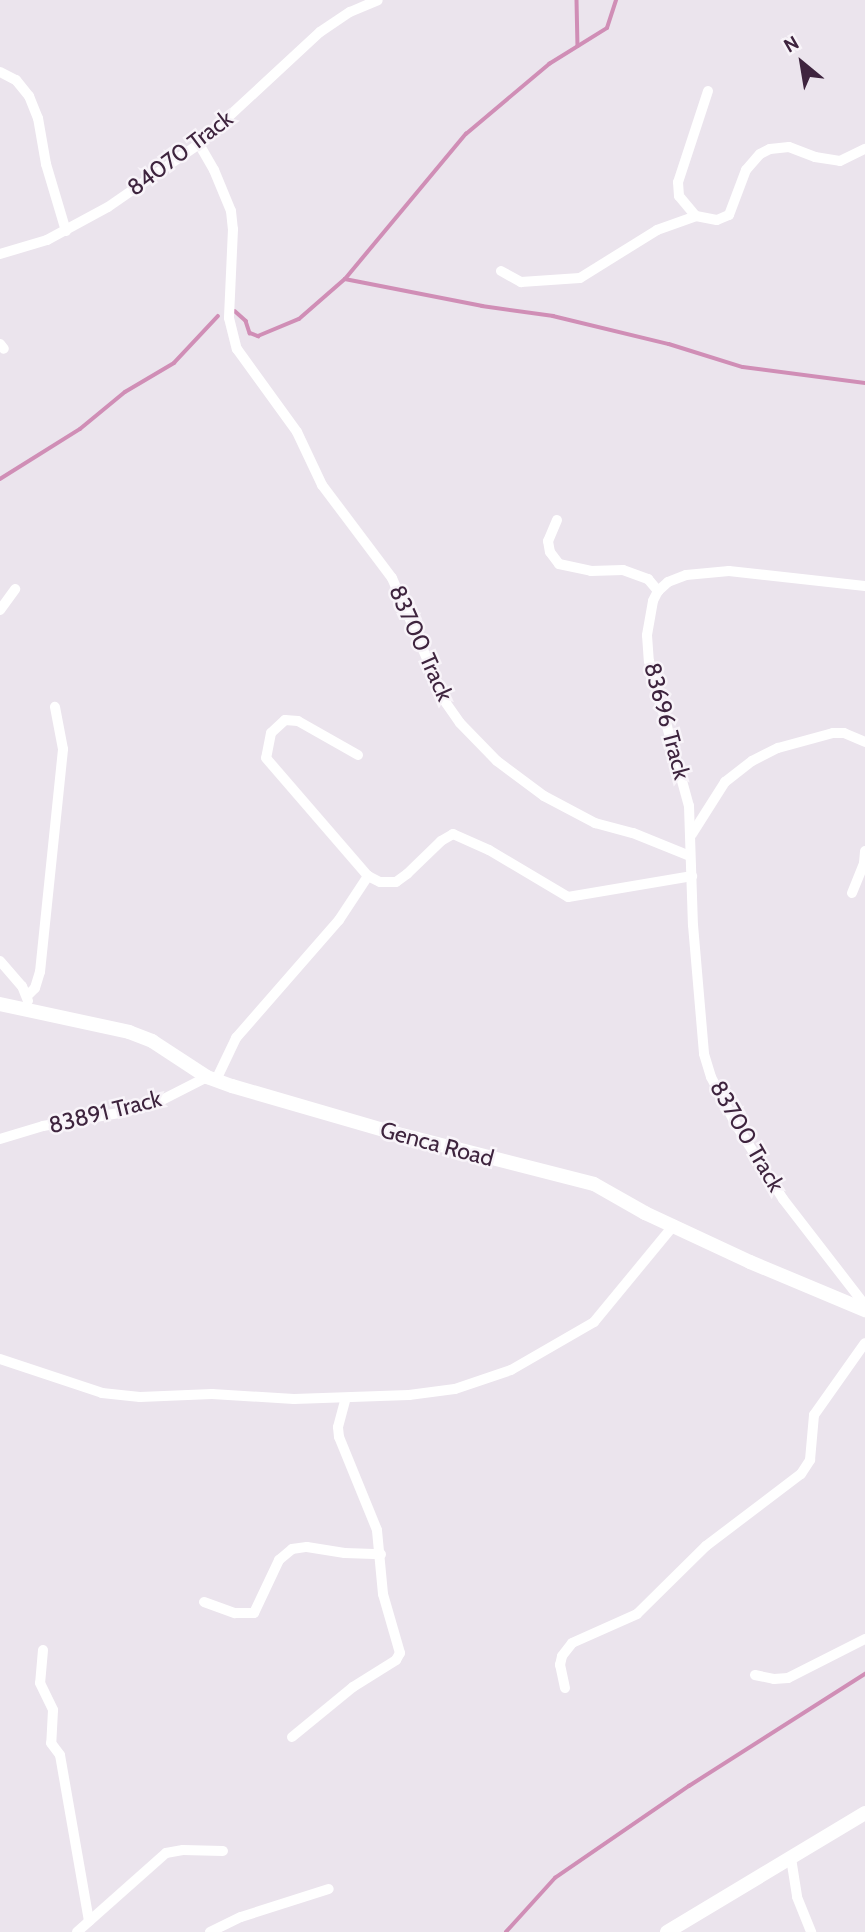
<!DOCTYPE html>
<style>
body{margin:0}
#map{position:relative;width:865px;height:1932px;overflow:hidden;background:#ebe4ed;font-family:Cabin,sans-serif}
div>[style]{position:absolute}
.stream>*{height:3.5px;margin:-1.75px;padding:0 1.75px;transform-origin:1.75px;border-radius:1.75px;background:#d08eb6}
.minor>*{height:10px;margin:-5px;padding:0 5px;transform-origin:5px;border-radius:5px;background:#fff}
.tertiary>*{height:14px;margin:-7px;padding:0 7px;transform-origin:7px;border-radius:7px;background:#fff}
span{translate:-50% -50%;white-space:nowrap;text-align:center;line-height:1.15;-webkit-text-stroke:5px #f8f4f9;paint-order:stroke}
.street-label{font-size:23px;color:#3e243e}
.north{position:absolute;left:767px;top:28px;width:70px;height:70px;-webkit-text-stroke:5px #f8f4f9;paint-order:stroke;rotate:330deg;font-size:19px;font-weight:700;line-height:28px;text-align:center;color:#3e243e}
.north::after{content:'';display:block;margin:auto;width:24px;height:32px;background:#3e243e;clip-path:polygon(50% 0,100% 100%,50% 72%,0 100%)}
</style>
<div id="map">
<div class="stream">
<i style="left:577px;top:0;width:46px;rotate:88.8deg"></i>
<i style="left:345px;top:279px;width:140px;rotate:11.1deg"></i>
<i style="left:482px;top:306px;width:72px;rotate:8deg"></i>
<i style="left:553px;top:316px;width:119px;rotate:13.6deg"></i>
<i style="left:669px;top:344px;width:77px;rotate:17.3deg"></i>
<i style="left:743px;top:367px;width:123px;rotate:7.5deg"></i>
<i style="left:235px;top:311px;width:15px;rotate:42deg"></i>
<i style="left:246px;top:321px;width:13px;rotate:72deg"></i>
<i style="left:250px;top:333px;width:9px;rotate:21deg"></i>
<i style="left:258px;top:336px;width:44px;rotate:-22.5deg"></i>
<i style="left:299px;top:319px;width:61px;rotate:-41deg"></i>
<i style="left:345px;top:279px;width:189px;rotate:-50.2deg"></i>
<i style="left:466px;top:134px;width:109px;rotate:-40.1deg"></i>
<i style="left:549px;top:64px;width:68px;rotate:-31.8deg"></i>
<i style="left:607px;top:28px;width:29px;rotate:-72deg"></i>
<i style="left:0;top:479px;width:94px;rotate:-32deg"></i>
<i style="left:80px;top:429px;width:58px;rotate:-39.4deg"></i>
<i style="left:125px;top:392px;width:57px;rotate:-30.6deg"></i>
<i style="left:174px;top:363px;width:64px;rotate:-46.9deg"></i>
<i style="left:506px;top:1932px;width:73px;rotate:-47.8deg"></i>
<i style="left:555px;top:1878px;width:163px;rotate:-34.5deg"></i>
<i style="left:689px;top:1786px;width:209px;rotate:-32.5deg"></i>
</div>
<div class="minor">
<i style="left:0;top:72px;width:18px;rotate:27deg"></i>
<i style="left:16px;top:80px;width:21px;rotate:51deg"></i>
<i style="left:29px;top:96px;width:24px;rotate:68deg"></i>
<i style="left:38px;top:118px;width:47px;rotate:80.1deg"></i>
<i style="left:46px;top:164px;width:70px;rotate:73.4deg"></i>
<i style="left:708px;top:91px;width:96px;rotate:108.2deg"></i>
<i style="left:678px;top:182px;width:14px;rotate:86deg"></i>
<i style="left:679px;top:196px;width:26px;rotate:50deg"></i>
<i style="left:696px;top:216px;width:21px;rotate:11deg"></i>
<i style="left:717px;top:220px;width:13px;rotate:-23deg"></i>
<i style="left:729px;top:215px;width:48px;rotate:-69.3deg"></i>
<i style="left:746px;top:170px;width:21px;rotate:-49deg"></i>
<i style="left:760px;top:154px;width:11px;rotate:-27deg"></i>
<i style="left:770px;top:149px;width:19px;rotate:-6deg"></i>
<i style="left:789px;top:147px;width:28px;rotate:21deg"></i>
<i style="left:815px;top:157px;width:25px;rotate:9deg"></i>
<i style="left:840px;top:161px;width:28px;rotate:-26deg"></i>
<i style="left:199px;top:144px;width:30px;rotate:60deg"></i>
<i style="left:214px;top:170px;width:44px;rotate:67.5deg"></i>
<i style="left:231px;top:211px;width:18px;rotate:84deg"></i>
<i style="left:233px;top:229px;width:89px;rotate:92.6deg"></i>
<i style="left:229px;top:318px;width:32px;rotate:76deg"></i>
<i style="left:237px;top:349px;width:102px;rotate:54.1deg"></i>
<i style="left:297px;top:432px;width:59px;rotate:64.7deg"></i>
<i style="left:322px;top:485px;width:116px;rotate:53deg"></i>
<i style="left:392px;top:578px;width:136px;rotate:66.6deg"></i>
<i style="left:446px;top:703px;width:24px;rotate:55deg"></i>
<i style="left:460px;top:723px;width:53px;rotate:45.8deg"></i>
<i style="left:497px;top:761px;width:59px;rotate:36.7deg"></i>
<i style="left:544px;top:796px;width:58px;rotate:27.9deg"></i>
<i style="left:595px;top:823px;width:39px;rotate:15deg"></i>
<i style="left:633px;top:833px;width:61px;rotate:22deg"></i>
<i style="left:0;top:254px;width:49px;rotate:-16.6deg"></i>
<i style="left:47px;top:240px;width:69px;rotate:-28.4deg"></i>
<i style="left:108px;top:207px;width:111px;rotate:-34.7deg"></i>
<i style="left:199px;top:144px;width:165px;rotate:-42.8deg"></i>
<i style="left:320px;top:32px;width:36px;rotate:-34deg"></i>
<i style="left:350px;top:12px;width:30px;rotate:-23deg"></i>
<i style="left:501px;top:271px;width:23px;rotate:29deg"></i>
<i style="left:521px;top:282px;width:59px;rotate:-3.9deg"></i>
<i style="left:580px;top:278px;width:91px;rotate:-31.9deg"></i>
<i style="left:657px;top:230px;width:41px;rotate:-19.7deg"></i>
<i style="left:0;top:344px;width:6px;rotate:51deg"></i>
<i style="left:557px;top:520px;width:23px;rotate:113deg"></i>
<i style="left:548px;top:541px;width:11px;rotate:80deg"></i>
<i style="left:550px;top:552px;width:15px;rotate:53deg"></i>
<i style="left:559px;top:564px;width:33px;rotate:12deg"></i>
<i style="left:591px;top:571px;width:32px;rotate:-2deg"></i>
<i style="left:623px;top:570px;width:27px;rotate:20deg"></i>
<i style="left:648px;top:579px;width:16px;rotate:50deg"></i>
<i style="left:865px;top:586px;width:137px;rotate:-173.7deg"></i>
<i style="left:729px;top:571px;width:43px;rotate:174.7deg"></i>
<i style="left:686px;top:575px;width:19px;rotate:159deg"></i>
<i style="left:668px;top:582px;width:13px;rotate:138deg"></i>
<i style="left:658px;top:591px;width:11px;rotate:117deg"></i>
<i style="left:653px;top:601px;width:35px;rotate:100deg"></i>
<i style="left:647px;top:635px;width:26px;rotate:86deg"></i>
<i style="left:649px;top:661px;width:150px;rotate:74.6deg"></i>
<i style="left:689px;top:806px;width:119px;rotate:88.1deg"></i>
<i style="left:693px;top:925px;width:129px;rotate:85.1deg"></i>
<i style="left:704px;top:1054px;width:24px;rotate:73deg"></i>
<i style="left:711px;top:1077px;width:52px;rotate:62.4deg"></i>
<i style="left:735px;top:1123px;width:90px;rotate:57.7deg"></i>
<i style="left:783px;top:1199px;width:134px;rotate:52.3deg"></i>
<i style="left:0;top:610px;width:26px;rotate:-54deg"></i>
<i style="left:358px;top:755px;width:69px;rotate:-150.5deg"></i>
<i style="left:298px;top:721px;width:13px;rotate:-176deg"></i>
<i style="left:285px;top:720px;width:19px;rotate:137deg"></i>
<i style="left:271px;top:733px;width:25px;rotate:101deg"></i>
<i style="left:266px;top:758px;width:156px;rotate:49.2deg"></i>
<i style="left:368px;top:876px;width:13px;rotate:27deg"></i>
<i style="left:380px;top:882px;width:16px"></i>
<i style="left:396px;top:882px;width:14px;rotate:-36deg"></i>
<i style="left:407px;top:874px;width:47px;rotate:-44.1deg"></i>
<i style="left:441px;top:841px;width:14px;rotate:-30deg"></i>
<i style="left:453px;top:834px;width:39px;rotate:24deg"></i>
<i style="left:489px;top:850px;width:92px;rotate:30.7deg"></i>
<i style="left:568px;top:897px;width:126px;rotate:-9.6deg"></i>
<i style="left:692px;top:834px;width:62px;rotate:-57.6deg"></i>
<i style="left:725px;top:782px;width:34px;rotate:-38deg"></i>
<i style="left:752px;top:761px;width:29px;rotate:-27deg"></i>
<i style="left:778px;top:748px;width:57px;rotate:-15.3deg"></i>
<i style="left:833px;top:733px;width:11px"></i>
<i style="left:844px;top:733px;width:23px;rotate:23deg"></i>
<i style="left:852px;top:893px;width:32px;rotate:-68deg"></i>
<i style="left:864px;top:863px;width:12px;rotate:-85deg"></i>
<i style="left:0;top:961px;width:33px;rotate:49deg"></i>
<i style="left:22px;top:986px;width:16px;rotate:68deg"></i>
<i style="left:27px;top:996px;width:11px;rotate:-45deg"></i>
<i style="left:35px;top:988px;width:17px;rotate:-73deg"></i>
<i style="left:40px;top:972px;width:224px;rotate:-84.1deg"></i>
<i style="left:63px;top:749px;width:43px;rotate:-100.8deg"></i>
<i style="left:216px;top:1080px;width:47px;rotate:-64.5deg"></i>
<i style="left:236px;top:1038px;width:157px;rotate:-48.9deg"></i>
<i style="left:339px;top:920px;width:53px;rotate:-56.6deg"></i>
<i style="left:0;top:1139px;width:45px;rotate:-16.8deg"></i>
<i style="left:43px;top:1126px;width:83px;rotate:-9.7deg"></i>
<i style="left:125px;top:1112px;width:34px;rotate:-17deg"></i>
<i style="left:158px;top:1102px;width:55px;rotate:-27deg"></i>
<i style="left:0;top:1359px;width:108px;rotate:18.4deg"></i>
<i style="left:102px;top:1393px;width:38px;rotate:6deg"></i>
<i style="left:140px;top:1397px;width:72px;rotate:-2.4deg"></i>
<i style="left:212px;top:1394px;width:82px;rotate:3.5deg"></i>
<i style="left:294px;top:1399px;width:115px;rotate:-2deg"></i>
<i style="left:409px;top:1395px;width:46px;rotate:-7.4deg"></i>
<i style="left:455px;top:1389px;width:59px;rotate:-18.7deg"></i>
<i style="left:511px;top:1370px;width:96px;rotate:-30deg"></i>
<i style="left:594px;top:1322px;width:126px;rotate:-50.5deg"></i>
<i style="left:204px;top:1602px;width:33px;rotate:20deg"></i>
<i style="left:235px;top:1613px;width:19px"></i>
<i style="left:254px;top:1613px;width:59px;rotate:-64.7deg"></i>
<i style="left:279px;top:1560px;width:17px;rotate:-40deg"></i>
<i style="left:292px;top:1549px;width:15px;rotate:-8deg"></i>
<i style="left:307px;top:1547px;width:38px;rotate:9deg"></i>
<i style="left:345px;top:1553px;width:36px;rotate:2deg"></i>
<i style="left:43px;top:1650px;width:33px;rotate:95deg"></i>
<i style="left:40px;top:1683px;width:30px;rotate:64deg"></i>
<i style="left:53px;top:1710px;width:33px;rotate:93deg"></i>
<i style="left:51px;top:1743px;width:15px;rotate:53deg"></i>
<i style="left:60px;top:1755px;width:169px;rotate:80.1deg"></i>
<i style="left:755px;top:1675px;width:19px;rotate:12deg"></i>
<i style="left:774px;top:1679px;width:14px;rotate:-4deg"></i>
<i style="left:788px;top:1678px;width:86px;rotate:-26.9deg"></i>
<i style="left:565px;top:1688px;width:24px;rotate:-102deg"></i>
<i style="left:560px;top:1665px;width:9px;rotate:-77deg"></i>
<i style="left:562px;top:1656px;width:16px;rotate:-52deg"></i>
<i style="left:572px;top:1643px;width:71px;rotate:-24deg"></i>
<i style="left:637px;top:1614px;width:97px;rotate:-44.6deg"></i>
<i style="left:706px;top:1546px;width:119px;rotate:-37.2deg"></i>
<i style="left:801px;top:1474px;width:17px;rotate:-57deg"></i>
<i style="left:810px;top:1460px;width:45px;rotate:-84.9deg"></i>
<i style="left:814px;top:1415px;width:88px;rotate:-54.7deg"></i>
<i style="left:292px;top:1737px;width:79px;rotate:-39.3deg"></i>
<i style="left:353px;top:1687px;width:51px;rotate:-32.1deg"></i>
<i style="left:396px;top:1660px;width:8px;rotate:-60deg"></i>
<i style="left:400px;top:1653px;width:61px;rotate:-106.1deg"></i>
<i style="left:383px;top:1594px;width:64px;rotate:-95.4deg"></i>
<i style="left:377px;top:1530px;width:100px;rotate:-112.2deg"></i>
<i style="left:339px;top:1437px;width:10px;rotate:-96deg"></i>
<i style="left:338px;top:1427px;width:30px;rotate:-75deg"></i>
<i style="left:791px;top:1858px;width:39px;rotate:81deg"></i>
<i style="left:797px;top:1897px;width:38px;rotate:68deg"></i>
<i style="left:77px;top:1932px;width:119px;rotate:-41.6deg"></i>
<i style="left:166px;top:1853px;width:17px;rotate:-10deg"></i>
<i style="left:183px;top:1850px;width:40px;rotate:1.4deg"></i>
<i style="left:210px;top:1932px;width:34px;rotate:-26deg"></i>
<i style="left:241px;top:1917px;width:92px;rotate:-17.7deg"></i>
</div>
<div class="tertiary">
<i style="left:0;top:1004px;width:132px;rotate:12.2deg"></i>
<i style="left:129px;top:1032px;width:25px;rotate:21deg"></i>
<i style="left:152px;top:1041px;width:66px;rotate:33.2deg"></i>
<i style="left:207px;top:1077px;width:27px;rotate:20deg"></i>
<i style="left:232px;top:1086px;width:169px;rotate:16.2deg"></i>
<i style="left:394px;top:1133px;width:206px;rotate:14.3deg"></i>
<i style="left:594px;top:1184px;width:59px;rotate:29.6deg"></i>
<i style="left:645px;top:1213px;width:116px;rotate:25deg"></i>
<i style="left:750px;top:1262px;width:125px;rotate:22.7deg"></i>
<i style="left:667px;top:1932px;width:231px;rotate:-31deg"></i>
</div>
<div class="street-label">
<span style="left:180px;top:153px;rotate:-37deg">84070 Track</span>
<span style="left:421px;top:643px;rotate:66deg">83700 Track</span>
<span style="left:667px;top:721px;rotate:75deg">83696 Track</span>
<span style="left:105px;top:1112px;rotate:-14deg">83891 Track</span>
<span style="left:747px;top:1136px;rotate:60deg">83700 Track</span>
<span style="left:437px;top:1144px;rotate:15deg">Genca Road</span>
</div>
<div class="north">N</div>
</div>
